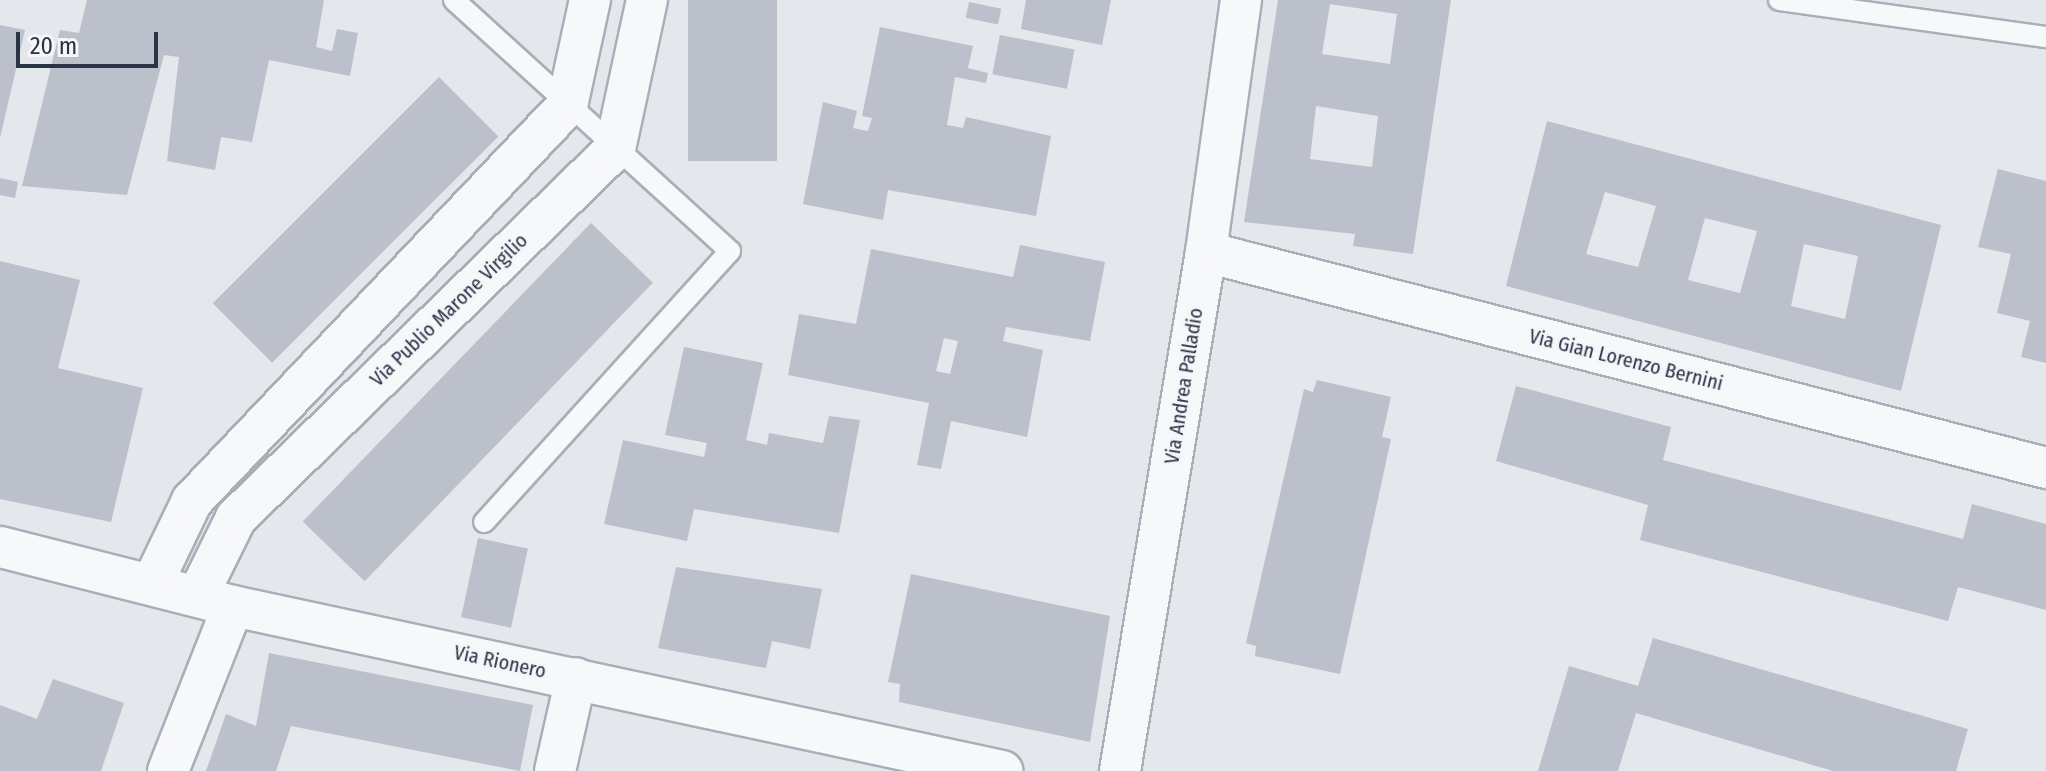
<!DOCTYPE html>
<style>
body{margin:0}
#map{position:relative;width:2046px;height:771px;overflow:hidden;background:#e4e7ec;font-family:"Fira Sans Condensed",sans-serif}
div>[style]{position:absolute}
.building>*{inset:0;background:#bbc0ca;transform-origin:0 0}
.roads{filter:drop-shadow(2px 0 #a9aeb7) drop-shadow(-2px 0 #a9aeb7) drop-shadow(0 2px #a9aeb7) drop-shadow(0 -2px #a9aeb7)}
.service>*{height:20px;margin:-10px;padding:0 10px;transform-origin:10px;border-radius:10px;background:#f7f8fa}
.minor>*{height:40px;margin:-20px;padding:0 20px;transform-origin:20px;border-radius:20px;background:#f7f8fa}
span{translate:-50% -50%;white-space:nowrap;text-align:center;line-height:1.15;-webkit-text-stroke:6px #f4f6f9;paint-order:stroke}
.street-label{font-size:20px;color:#2b3445}
.scale{position:absolute;left:16px;top:32px;width:142px;height:36px;box-sizing:border-box;border:4px solid #2b3445;border-top:0;padding-left:10px;font-size:24px;line-height:28px;white-space:nowrap;color:#2b3445;-webkit-text-stroke:6px #f4f6f9;paint-order:stroke}
</style>
<div id="map">
<div class="building">
<i style="clip-path:polygon(87px 0,324px 0,316px 47px,332px 51px,337px 29px,358px 33px,350px 76px,269px 60px,252px 142px,221px 137px,215px 170px,167px 161px,179px 57px,164px 55px,127px 195px,22px 186px,60px 30px,79px 33px)"></i>
<i style="left:688px;top:0;width:89px;height:161px"></i>
<i style="clip-path:polygon(1026px 0,1111px 0,1102px 45px,1021px 29px)"></i>
<i style="clip-path:polygon(evenodd,1278px 0,1451px 0,1413px 254px,1353px 246px,1355px 234px,1244px 222px,1278px 0,1330px 4px,1397px 14px,1390px 64px,1322px 54px,1330px 4px,1278px 0,1316px 106px,1378px 116px,1372px 167px,1310px 159px,1316px 106px)"></i>
<i style="left:969px;top:2px;width:33px;height:16px;rotate:12deg"></i>
<i style="clip-path:polygon(0 25px,25px 30px,0 138px)"></i>
<i style="clip-path:polygon(880px 27px,973px 46px,968px 68px,988px 73px,986px 83px,955px 77px,947px 125px,963px 128px,966px 117px,1051px 136px,1036px 216px,888px 190px,883px 220px,803px 204px,823px 102px,857px 111px,853px 128px,868px 131px,872px 118px,862px 116px)"></i>
<i style="left:1000px;top:35px;width:76px;height:40px;rotate:11deg"></i>
<i style="left:439px;top:77px;width:84px;height:320px;rotate:45deg"></i>
<i style="clip-path:polygon(evenodd,1547px 121px,1941px 225px,1901px 391px,1506px 286px,1547px 121px,1605px 192px,1656px 206px,1638px 267px,1586px 254px,1605px 192px,1547px 121px,1705px 218px,1757px 231px,1740px 293px,1688px 280px,1705px 218px,1547px 121px,1804px 244px,1858px 256px,1845px 319px,1791px 306px,1804px 244px)"></i>
<i style="clip-path:polygon(1998px 169px,2046px 181px,2046px 363px,2021px 357px,2030px 321px,1997px 313px,2011px 254px,1978px 247px)"></i>
<i style="clip-path:polygon(0 178px,18px 182px,15px 198px,0 195px)"></i>
<i style="left:591px;top:223px;width:86px;height:415px;rotate:44deg"></i>
<i style="clip-path:polygon(evenodd,1020px 245px,1105px 262px,1090px 341px,1006px 327px,1003px 341px,1043px 350px,1027px 437px,951px 421px,941px 469px,917px 465px,929px 403px,788px 375px,799px 314px,856px 324px,871px 249px,1013px 277px,1020px 245px,944px 338px,958px 341px,950px 374px,936px 371px,944px 338px)"></i>
<i style="clip-path:polygon(0 261px,80px 280px,58px 368px,143px 388px,111px 522px,0 499px)"></i>
<i style="clip-path:polygon(684px 347px,763px 363px,746px 440px,767px 445px,769px 433px,823px 443px,829px 416px,860px 420px,839px 533px,694px 509px,687px 541px,604px 524px,623px 440px,704px 457px,707px 443px,665px 435px)"></i>
<i style="clip-path:polygon(1317px 380px,1391px 397px,1382px 437px,1391px 439px,1340px 674px,1255px 656px,1256px 646px,1246px 643px,1304px 389px,1313px 392px)"></i>
<i style="clip-path:polygon(1516px 386px,1671px 427px,1663px 460px,1963px 539px,1972px 504px,2046px 524px,2046px 610px,1958px 587px,1948px 621px,1640px 540px,1648px 505px,1496px 461px)"></i>
<i style="left:478px;top:538px;width:51px;height:81px;rotate:12deg"></i>
<i style="clip-path:polygon(676px 567px,822px 589px,810px 649px,772px 641px,766px 668px,658px 648px)"></i>
<i style="clip-path:polygon(911px 574px,1110px 616px,1090px 742px,899px 702px,900px 684px,888px 682px)"></i>
<i style="clip-path:polygon(1653px 638px,1968px 729px,1956px 771px,1833px 771px,1636px 713px,1618px 771px,1538px 771px,1569px 666px,1638px 686px)"></i>
<i style="clip-path:polygon(269px 653px,533px 705px,520px 771px,291px 726px,276px 771px,206px 771px,226px 714px,256px 726px)"></i>
<i style="clip-path:polygon(53px 679px,124px 703px,101px 771px,0 771px,0 705px,37px 719px)"></i>
</div>
<div class="roads">
<div class="service">
<i style="left:454px;top:0;width:373px;rotate:42.3deg"></i>
<i style="left:730px;top:251px;width:366px;rotate:132.2deg"></i>
<i style="left:1779px;top:0;width:270px;rotate:7.9deg"></i>
</div>
<div class="minor">
<i style="left:1206px;top:252px;width:867px;rotate:14.42deg"></i>
<i style="left:0;top:547px;width:240px;rotate:14.2deg"></i>
<i style="left:233px;top:606px;width:787px;rotate:12.11deg"></i>
<i style="left:153px;top:582px;width:90px;rotate:-64.3deg"></i>
<i style="left:192px;top:501px;width:545px;rotate:-46.49deg"></i>
<i style="left:567px;top:106px;width:108px;rotate:-77.8deg"></i>
<i style="left:198px;top:595px;width:86px;rotate:-63.7deg"></i>
<i style="left:236px;top:518px;width:529px;rotate:-44.23deg"></i>
<i style="left:615px;top:149px;width:152px;rotate:-77.9deg"></i>
<i style="left:168px;top:771px;width:177px;rotate:-68.5deg"></i>
<i style="left:555px;top:771px;width:95px;rotate:-77.3deg"></i>
<i style="left:1120px;top:771px;width:526px;rotate:-80.59deg"></i>
<i style="left:1206px;top:252px;width:254px;rotate:-82.1deg"></i>
</div>
</div>
<div class="street-label">
<span style="left:449px;top:310px;rotate:-44deg">Via Publio Marone Virgilio</span>
<span style="left:1626px;top:360px;rotate:14deg">Via Gian Lorenzo Bernini</span>
<span style="left:1184px;top:386px;rotate:-81deg">Via Andrea Palladio</span>
<span style="left:500px;top:662px;rotate:12deg">Via Rionero</span>
</div>
<div class="scale">20 m</div>
</div>
